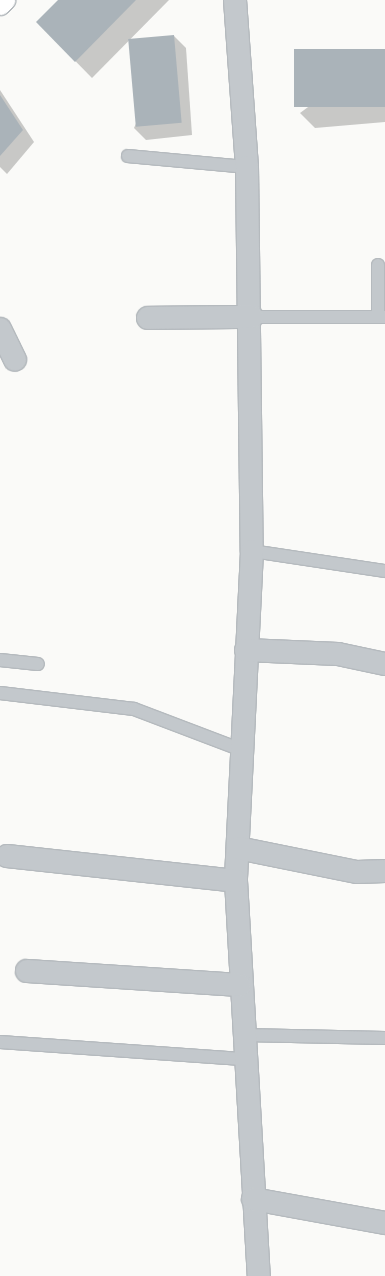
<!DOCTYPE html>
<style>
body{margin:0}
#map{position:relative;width:385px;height:1276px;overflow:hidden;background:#fafaf8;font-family:"Sofia Sans Condensed",sans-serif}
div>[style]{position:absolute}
.shadow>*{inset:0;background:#0003}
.building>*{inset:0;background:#aab3b9;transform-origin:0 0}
.roads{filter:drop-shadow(1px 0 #b5babe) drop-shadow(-1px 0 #b5babe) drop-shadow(0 1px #b5babe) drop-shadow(0 -1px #b5babe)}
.service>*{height:12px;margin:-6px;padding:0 6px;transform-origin:6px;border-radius:6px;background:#c3c8cc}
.minor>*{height:22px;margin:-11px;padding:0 11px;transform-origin:11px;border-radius:11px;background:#c3c8cc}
.primary>*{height:22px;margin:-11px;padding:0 11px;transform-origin:11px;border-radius:11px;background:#fff}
span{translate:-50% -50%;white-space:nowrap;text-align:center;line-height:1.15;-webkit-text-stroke:4px #fff;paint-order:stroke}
</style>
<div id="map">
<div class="shadow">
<i style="clip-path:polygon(59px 0,169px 0,92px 78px,37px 22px)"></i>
<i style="clip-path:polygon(174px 36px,186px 48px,192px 135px,146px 140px,134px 128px)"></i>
<i style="clip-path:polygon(385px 50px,385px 122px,315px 128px,300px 113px)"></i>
<i style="clip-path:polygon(0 90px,34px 142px,7px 174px,0 167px)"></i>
</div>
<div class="building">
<i style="clip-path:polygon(58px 0,136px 0,75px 62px,36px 22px)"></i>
<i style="left:174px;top:35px;width:88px;height:46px;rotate:85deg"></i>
<i style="left:385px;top:49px;width:58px;height:91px;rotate:90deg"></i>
<i style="clip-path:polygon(0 95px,23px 130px,0 156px)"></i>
</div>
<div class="roads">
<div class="service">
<i style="left:128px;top:156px;width:120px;rotate:5.3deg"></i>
<i style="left:378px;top:265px;width:52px;rotate:90deg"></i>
<i style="left:252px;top:317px;width:133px"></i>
<i style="left:252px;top:551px;width:134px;rotate:8.6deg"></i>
<i style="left:0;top:660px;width:38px;rotate:6deg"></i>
<i style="left:0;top:693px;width:135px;rotate:6.8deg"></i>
<i style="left:134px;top:709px;width:116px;rotate:20.8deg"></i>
<i style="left:244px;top:1035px;width:141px;rotate:1.2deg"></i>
<i style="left:0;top:1042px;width:246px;rotate:4deg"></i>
</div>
<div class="minor">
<i style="left:235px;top:0;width:167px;rotate:85.9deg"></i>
<i style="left:247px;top:167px;width:384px;rotate:89.3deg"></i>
<i style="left:252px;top:551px;width:330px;rotate:92.8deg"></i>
<i style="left:236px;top:881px;width:396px;rotate:86.7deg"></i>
<i style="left:148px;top:318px;width:104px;rotate:-0.6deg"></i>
<i style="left:0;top:329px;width:34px;rotate:64deg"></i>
<i style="left:246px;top:650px;width:92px;rotate:2.5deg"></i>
<i style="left:338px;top:654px;width:48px;rotate:12deg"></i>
<i style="left:238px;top:848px;width:121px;rotate:11.4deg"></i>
<i style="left:357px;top:872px;width:28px;rotate:-2deg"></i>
<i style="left:7px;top:856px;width:230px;rotate:6.2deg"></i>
<i style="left:27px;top:971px;width:213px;rotate:3.8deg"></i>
<i style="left:253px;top:1199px;width:134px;rotate:10.3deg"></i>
</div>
<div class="primary">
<i style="left:0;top:4px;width:6px;rotate:-45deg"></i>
</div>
</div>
</div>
